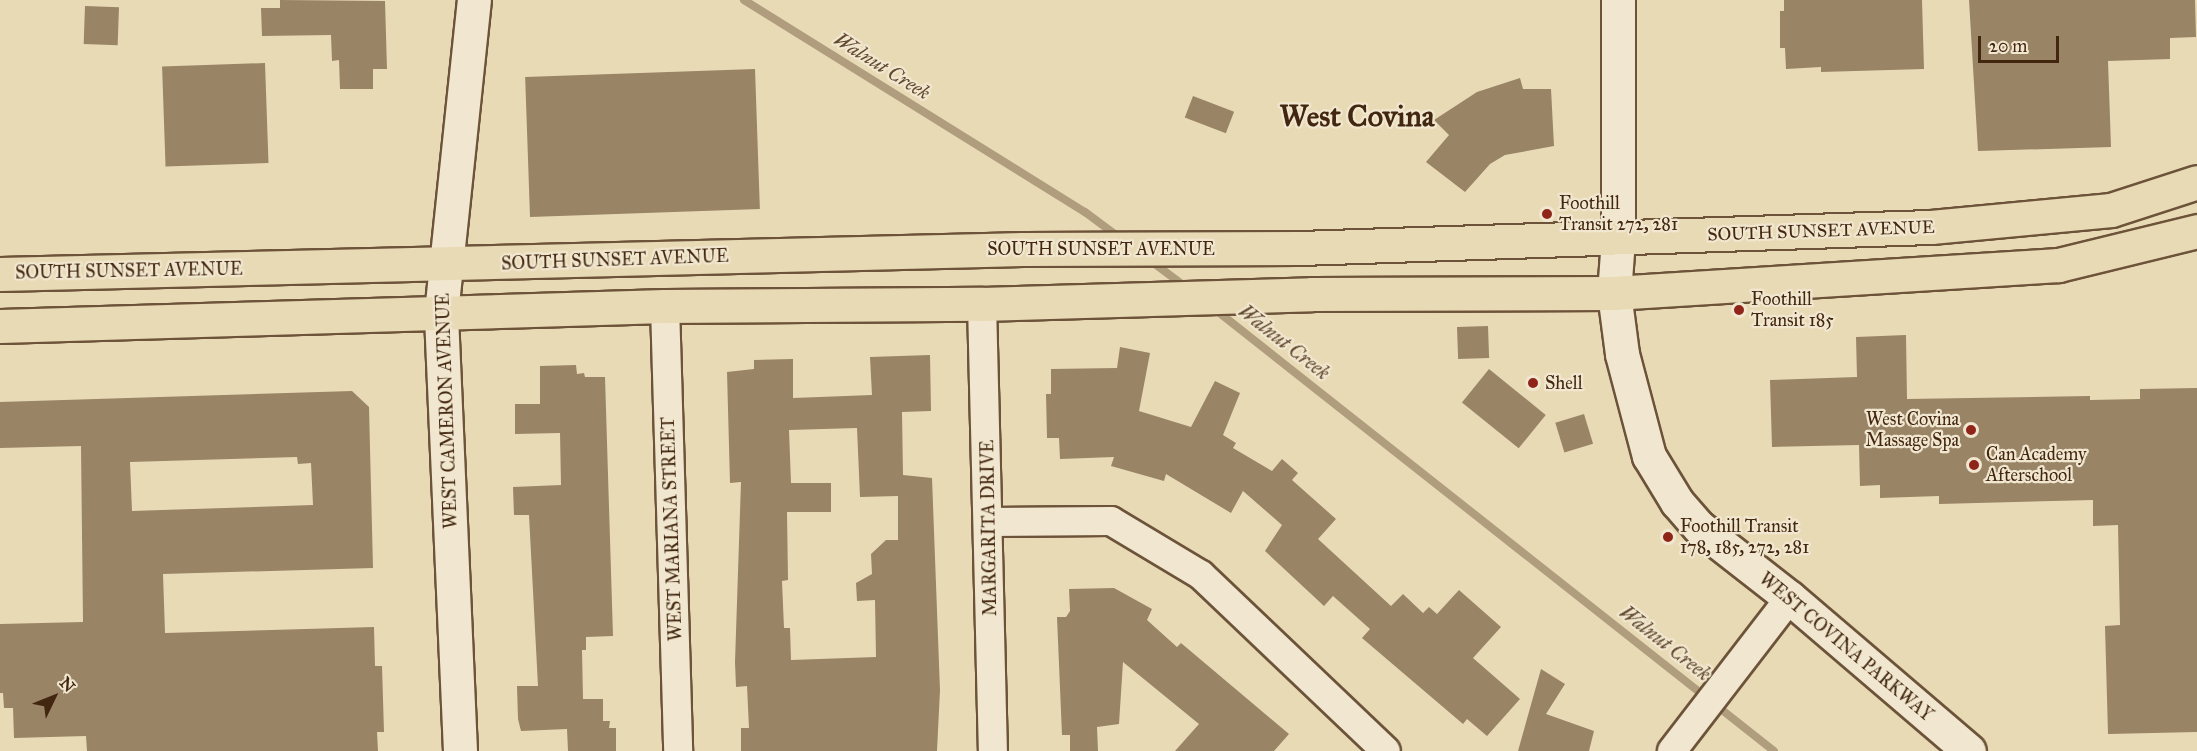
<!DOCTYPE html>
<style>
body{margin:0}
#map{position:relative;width:2197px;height:751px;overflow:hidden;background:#e9dab6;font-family:"IM FELL Great Primer",serif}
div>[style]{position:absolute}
.stream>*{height:8px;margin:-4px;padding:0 4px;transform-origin:4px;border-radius:4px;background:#b09d7d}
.building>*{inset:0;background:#998466;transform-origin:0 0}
.roads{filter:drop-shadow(2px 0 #6c5339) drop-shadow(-2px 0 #6c5339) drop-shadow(0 2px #6c5339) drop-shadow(0 -2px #6c5339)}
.minor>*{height:28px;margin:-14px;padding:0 14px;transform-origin:14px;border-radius:14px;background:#f1e7d0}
.tertiary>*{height:33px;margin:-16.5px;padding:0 16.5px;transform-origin:16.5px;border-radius:16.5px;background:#f1e7d0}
.primary>*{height:33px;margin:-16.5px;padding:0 16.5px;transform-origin:16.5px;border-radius:16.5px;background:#e9dab6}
.dots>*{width:16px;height:16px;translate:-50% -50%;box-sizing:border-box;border:3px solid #f1e7d0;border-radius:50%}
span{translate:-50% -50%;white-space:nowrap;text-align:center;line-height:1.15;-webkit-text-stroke:4.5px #f1e7d0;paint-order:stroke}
.poi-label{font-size:18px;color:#42260f}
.left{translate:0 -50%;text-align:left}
.right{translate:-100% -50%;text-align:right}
.street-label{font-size:18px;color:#42260f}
.water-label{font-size:20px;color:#634a30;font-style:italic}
.town-label{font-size:30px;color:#42260f;font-weight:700}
.north{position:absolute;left:24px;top:667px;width:60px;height:60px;-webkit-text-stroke:4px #f1e7d0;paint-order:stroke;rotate:47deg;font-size:16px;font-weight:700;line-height:24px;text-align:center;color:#42260f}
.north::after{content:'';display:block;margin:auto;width:21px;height:27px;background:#42260f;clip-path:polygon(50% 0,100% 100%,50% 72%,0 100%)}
.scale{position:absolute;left:1978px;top:36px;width:81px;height:27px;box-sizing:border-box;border:3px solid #42260f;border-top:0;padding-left:8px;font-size:18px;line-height:21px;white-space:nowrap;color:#42260f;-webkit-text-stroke:4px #f1e7d0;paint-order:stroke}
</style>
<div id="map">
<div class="stream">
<i style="left:744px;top:0;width:402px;rotate:31.9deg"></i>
<i style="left:1085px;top:212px;width:44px;rotate:36.6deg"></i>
<i style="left:1147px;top:258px;width:50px;rotate:36.9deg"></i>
<i style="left:1212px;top:307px;width:716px;rotate:38.31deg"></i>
</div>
<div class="building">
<i style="clip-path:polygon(280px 0,385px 1px,387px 69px,373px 69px,373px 89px,340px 89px,339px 60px,332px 61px,331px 35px,262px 36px,261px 8px,280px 8px)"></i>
<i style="clip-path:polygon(1784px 0,1922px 0,1924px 69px,1821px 72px,1821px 67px,1786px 69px,1785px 48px,1780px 48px,1780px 11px,1784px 11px)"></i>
<i style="clip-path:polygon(1969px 0,2195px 0,2196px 37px,2170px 38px,2170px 59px,2108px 61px,2111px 147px,1978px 151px)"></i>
<i style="left:85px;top:6px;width:34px;height:38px;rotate:2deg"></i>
<i style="left:265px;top:63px;width:100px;height:103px;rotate:88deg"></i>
<i style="left:755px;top:69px;width:140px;height:230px;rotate:88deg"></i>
<i style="clip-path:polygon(1520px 78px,1523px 89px,1551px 89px,1554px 146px,1505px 155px,1490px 164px,1465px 192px,1426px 162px,1449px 135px,1434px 120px,1477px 92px)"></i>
<i style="left:1193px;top:96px;width:44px;height:23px;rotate:21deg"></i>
<i style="left:1488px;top:326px;width:32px;height:31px;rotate:88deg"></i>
<i style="clip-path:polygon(1906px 335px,1907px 399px,2090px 396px,2090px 400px,2140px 399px,2140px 389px,2197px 388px,2197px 732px,2108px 734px,2105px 626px,2120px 625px,2118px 525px,2093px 526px,2093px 500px,1939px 504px,1939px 496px,1880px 498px,1880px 485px,1860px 486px,1859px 445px,1772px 447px,1770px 380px,1857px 377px,1856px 337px)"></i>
<i style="clip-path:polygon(1120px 347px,1150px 353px,1139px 411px,1191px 427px,1215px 381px,1240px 393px,1223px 435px,1236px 443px,1233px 448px,1272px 471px,1282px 459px,1298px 473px,1292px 480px,1336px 519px,1318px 539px,1391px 606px,1403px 594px,1423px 613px,1429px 607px,1437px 614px,1459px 590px,1501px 627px,1473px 658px,1520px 699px,1487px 736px,1467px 719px,1463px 724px,1362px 638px,1370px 629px,1333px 596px,1324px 606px,1265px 551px,1282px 525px,1243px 491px,1231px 513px,1166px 474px,1164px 481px,1111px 466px,1114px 457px,1060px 459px,1059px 438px,1047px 438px,1046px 394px,1051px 394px,1051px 369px,1117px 368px)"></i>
<i style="clip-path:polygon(evenodd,930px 355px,931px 411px,902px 412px,903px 475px,932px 478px,940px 690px,937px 751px,741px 751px,741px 728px,749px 728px,747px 686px,736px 687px,735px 662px,741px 482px,730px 483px,727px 372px,754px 369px,754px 360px,793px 359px,793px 398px,872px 395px,870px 357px,930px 355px,857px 428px,860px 497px,898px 496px,898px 540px,886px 540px,871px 554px,872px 574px,856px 583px,857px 601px,875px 600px,876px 657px,791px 660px,790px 628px,784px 628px,782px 581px,788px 580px,787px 512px,831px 512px,831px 483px,791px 483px,789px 430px,857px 428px)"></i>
<i style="clip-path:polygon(576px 365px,577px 374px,584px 373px,585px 377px,605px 377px,613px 636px,586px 637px,586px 650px,582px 650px,583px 699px,603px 699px,603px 721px,610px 721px,609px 728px,616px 728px,616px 751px,568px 751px,567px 729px,521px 731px,518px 719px,517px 686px,538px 686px,529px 515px,514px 515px,513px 487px,561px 485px,560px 433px,515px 434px,515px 404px,540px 404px,540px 366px)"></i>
<i style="left:1489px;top:369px;width:73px;height:43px;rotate:39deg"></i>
<i style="clip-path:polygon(evenodd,352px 391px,369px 407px,373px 568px,163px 574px,165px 633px,374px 627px,375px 666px,382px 666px,384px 732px,377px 732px,378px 751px,87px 751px,86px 736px,14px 738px,13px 708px,4px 708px,3px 693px,0 693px,0 624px,83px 622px,81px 446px,0 448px,0 402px,352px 391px,297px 457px,298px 464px,311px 463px,313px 505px,132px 511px,130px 462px,297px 457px)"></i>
<i style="left:1584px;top:414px;width:31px;height:30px;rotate:73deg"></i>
<i style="clip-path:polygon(1114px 588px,1152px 609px,1147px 620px,1177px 647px,1181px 643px,1289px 734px,1274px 751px,1175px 751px,1199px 724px,1123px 662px,1119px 724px,1097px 727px,1098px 751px,1070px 751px,1070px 735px,1062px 735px,1057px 617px,1066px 617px,1070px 611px,1069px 589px)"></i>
<i style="clip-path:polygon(1541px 669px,1565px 684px,1546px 714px,1594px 731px,1589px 751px,1518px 751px)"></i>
</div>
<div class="roads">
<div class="minor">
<i style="left:982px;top:304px;width:447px;rotate:88.6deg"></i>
<i style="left:665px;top:306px;width:445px;rotate:88.3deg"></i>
<i style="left:989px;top:522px;width:122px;rotate:-0.5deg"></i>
<i style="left:1111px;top:521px;width:105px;rotate:31deg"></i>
<i style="left:1201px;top:575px;width:255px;rotate:43.6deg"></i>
<i style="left:1672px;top:751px;width:193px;rotate:-52.4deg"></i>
</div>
<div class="tertiary">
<i style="left:1618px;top:0;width:239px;rotate:90deg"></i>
<i style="left:1618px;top:239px;width:54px;rotate:94.2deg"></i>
<i style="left:1614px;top:293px;width:62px;rotate:82.5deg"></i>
<i style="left:1622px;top:354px;width:106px;rotate:75.2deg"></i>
<i style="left:1649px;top:456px;width:54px;rotate:58.7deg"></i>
<i style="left:1677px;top:502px;width:33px;rotate:49deg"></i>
<i style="left:1699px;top:527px;width:115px;rotate:38deg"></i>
<i style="left:1790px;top:598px;width:235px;rotate:40.5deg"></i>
<i style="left:460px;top:751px;width:438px;rotate:-92.5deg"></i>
<i style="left:441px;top:313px;width:315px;rotate:-84deg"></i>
</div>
<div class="primary">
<i style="left:0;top:274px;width:1023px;rotate:-1.4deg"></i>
<i style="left:1023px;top:249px;width:277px;rotate:-0.2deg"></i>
<i style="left:1300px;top:248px;width:631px;rotate:-1.91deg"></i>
<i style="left:1931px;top:227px;width:181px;rotate:-5.4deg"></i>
<i style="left:2111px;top:210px;width:90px;rotate:-18deg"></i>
<i style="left:0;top:326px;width:665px;rotate:-1.72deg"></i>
<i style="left:665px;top:306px;width:317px;rotate:-0.4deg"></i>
<i style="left:982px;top:304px;width:330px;rotate:-1.7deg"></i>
<i style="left:1312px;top:294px;width:302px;rotate:-0.2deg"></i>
<i style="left:1614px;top:293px;width:445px;rotate:-3.6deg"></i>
<i style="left:2058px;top:265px;width:143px;rotate:-13.7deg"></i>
</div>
</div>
<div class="dots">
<i style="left:1547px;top:214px;background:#8f2418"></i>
<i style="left:1739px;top:310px;background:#8f2418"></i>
<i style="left:1533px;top:383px;background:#8f2418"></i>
<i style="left:1971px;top:430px;background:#8f2418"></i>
<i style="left:1974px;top:465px;background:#8f2418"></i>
<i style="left:1668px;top:537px;background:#8f2418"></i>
</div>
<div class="poi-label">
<span class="left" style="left:1559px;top:214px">Foothill<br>Transit 272, 281</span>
<span class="left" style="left:1751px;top:310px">Foothill<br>Transit 185</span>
<span class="left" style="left:1545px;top:383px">Shell</span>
<span class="right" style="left:1959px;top:430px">West Covina<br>Massage Spa</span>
<span class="left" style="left:1986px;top:465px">Can Academy<br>Afterschool</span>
<span class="left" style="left:1680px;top:537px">Foothill Transit<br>178, 185, 272, 281</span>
</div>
<div class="street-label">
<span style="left:1821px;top:231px;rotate:-2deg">SOUTH SUNSET AVENUE</span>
<span style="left:1101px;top:249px">SOUTH SUNSET AVENUE</span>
<span style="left:615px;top:260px;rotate:-2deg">SOUTH SUNSET AVENUE</span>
<span style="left:129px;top:271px;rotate:-1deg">SOUTH SUNSET AVENUE</span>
<span style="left:447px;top:411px;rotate:-92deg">WEST CAMERON AVENUE</span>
<span style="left:989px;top:528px;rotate:-91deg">MARGARITA DRIVE</span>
<span style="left:672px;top:529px;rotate:-92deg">WEST MARIANA STREET</span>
<span style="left:1846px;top:647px;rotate:40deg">WEST COVINA PARKWAY</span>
</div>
<div class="water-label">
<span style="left:882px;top:66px;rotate:32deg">Walnut Creek</span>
<span style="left:1284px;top:342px;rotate:38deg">Walnut Creek</span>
<span style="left:1665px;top:643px;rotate:38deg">Walnut Creek</span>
</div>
<div class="town-label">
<span style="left:1357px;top:116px">West Covina</span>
</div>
<div class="north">N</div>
<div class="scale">20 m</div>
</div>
